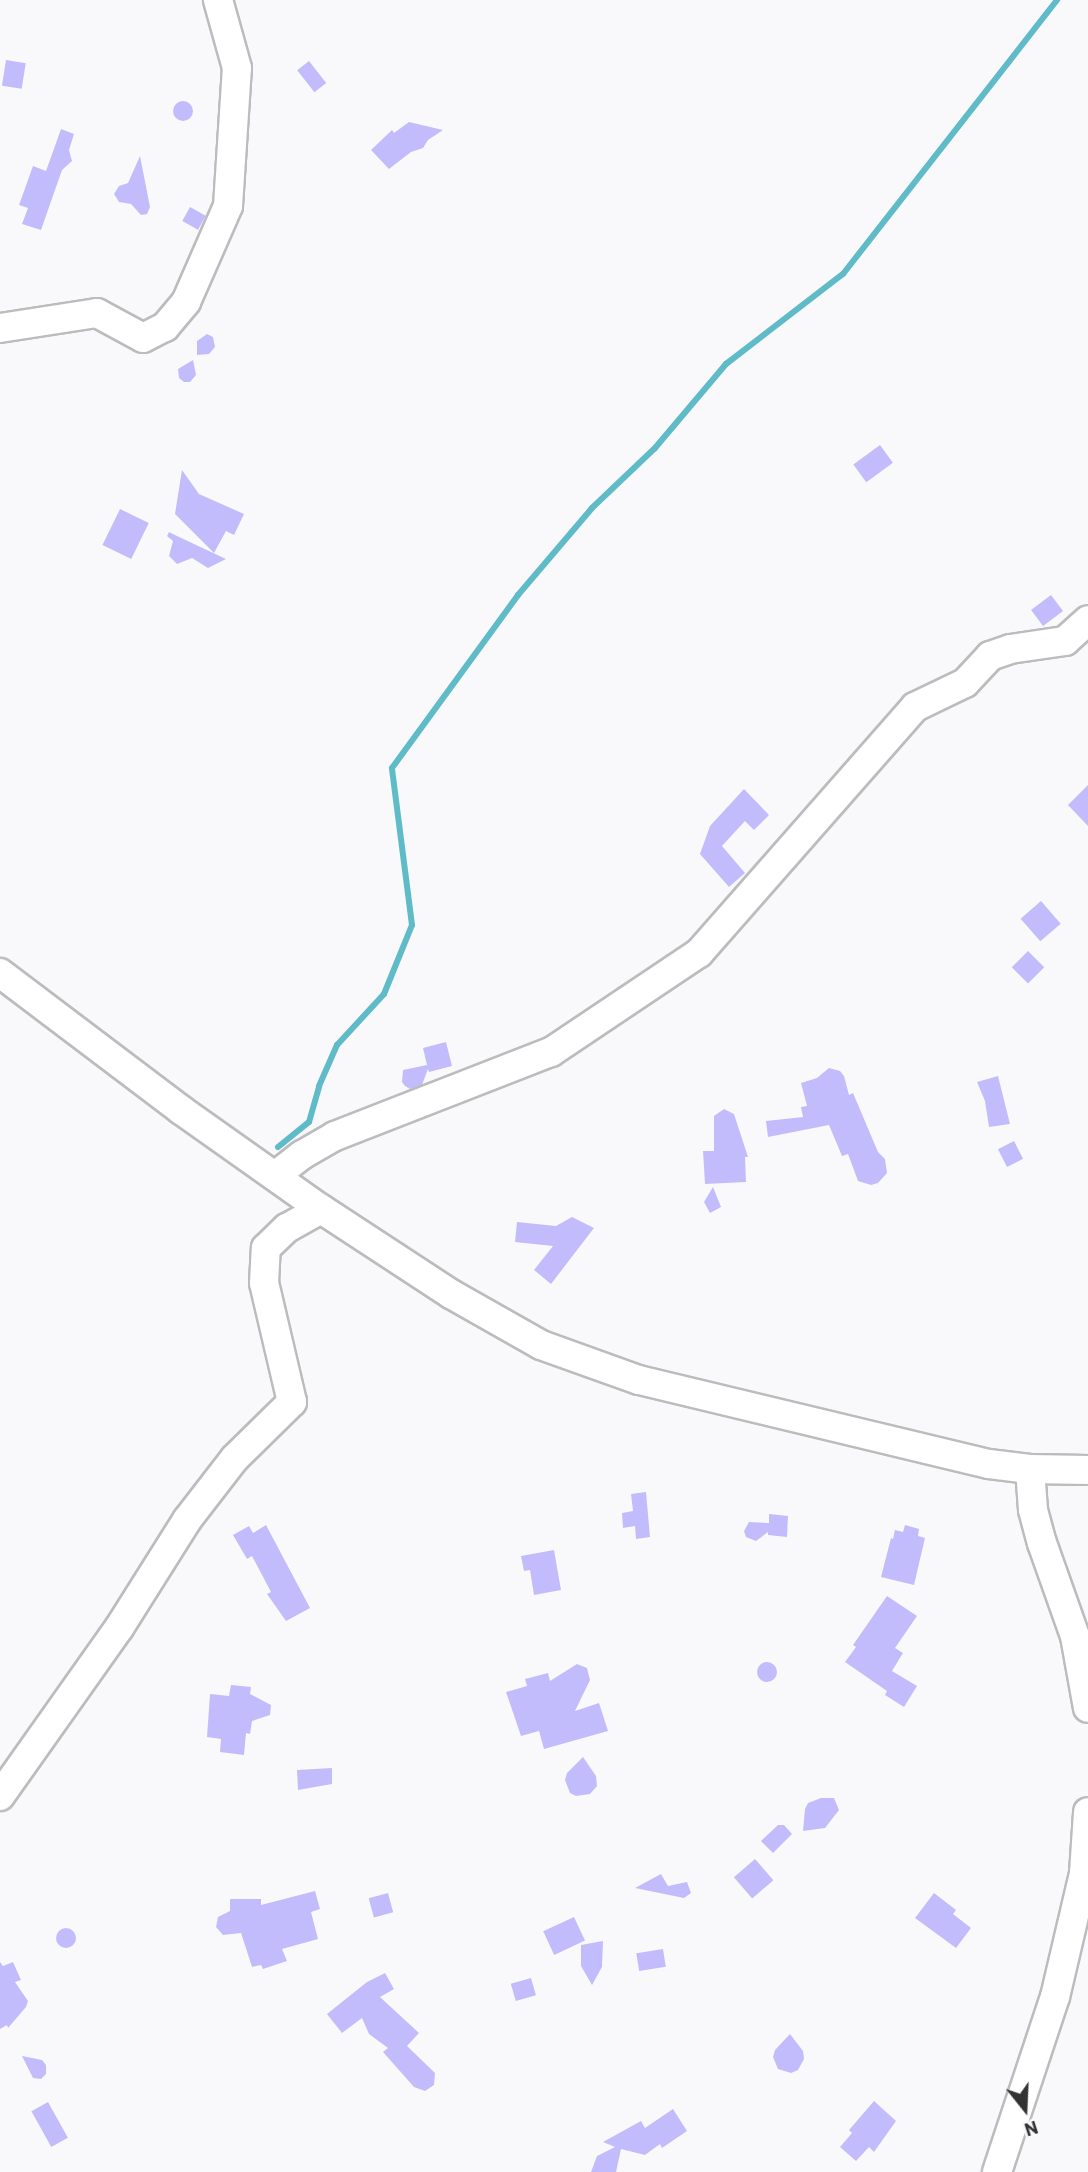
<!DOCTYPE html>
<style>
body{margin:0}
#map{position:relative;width:1088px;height:2172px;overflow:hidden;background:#f9f9fb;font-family:Barlow,sans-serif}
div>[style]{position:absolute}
.stream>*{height:6px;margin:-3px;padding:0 3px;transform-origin:3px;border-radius:3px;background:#5fbbc7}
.building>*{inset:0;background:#c2bcfc;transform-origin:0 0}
.round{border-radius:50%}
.roads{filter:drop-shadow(2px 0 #bcbcbe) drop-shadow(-2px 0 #bcbcbe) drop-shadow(0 2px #bcbcbe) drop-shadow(0 -2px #bcbcbe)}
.minor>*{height:28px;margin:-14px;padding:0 14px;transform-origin:14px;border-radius:14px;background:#fff}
span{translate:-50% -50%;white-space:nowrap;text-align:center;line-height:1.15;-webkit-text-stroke:6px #f9f9fb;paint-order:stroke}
.north{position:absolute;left:990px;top:2074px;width:70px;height:70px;-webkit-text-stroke:5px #f9f9fb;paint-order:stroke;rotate:162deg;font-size:19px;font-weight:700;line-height:28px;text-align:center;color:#333334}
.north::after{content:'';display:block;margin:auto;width:24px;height:32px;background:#333334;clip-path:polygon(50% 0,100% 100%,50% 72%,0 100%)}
</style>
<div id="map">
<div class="stream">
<i style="left:278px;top:1147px;width:40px;rotate:-39deg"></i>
<i style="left:309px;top:1122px;width:37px;rotate:-74deg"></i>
<i style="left:319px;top:1086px;width:45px;rotate:-66.3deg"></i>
<i style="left:337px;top:1045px;width:69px;rotate:-47.3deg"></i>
<i style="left:384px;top:994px;width:74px;rotate:-67.9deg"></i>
<i style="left:412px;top:925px;width:158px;rotate:-97.3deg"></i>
<i style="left:392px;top:768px;width:214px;rotate:-53.9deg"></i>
<i style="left:518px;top:595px;width:114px;rotate:-49.6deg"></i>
<i style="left:592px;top:508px;width:87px;rotate:-43.6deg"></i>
<i style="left:655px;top:448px;width:110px;rotate:-49.8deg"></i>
<i style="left:726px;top:364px;width:148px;rotate:-37.6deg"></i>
<i style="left:843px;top:274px;width:348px;rotate:-52deg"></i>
</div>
<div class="building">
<i style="left:6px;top:60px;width:20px;height:26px;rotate:9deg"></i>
<i style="left:309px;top:61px;width:28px;height:15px;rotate:52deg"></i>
<i class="round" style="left:173px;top:101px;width:20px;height:20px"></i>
<i style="clip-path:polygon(409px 122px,443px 130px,428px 140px,423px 148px,411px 152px,389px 169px,371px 150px,392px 130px,394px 133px)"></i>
<i style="clip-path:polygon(61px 129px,74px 134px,69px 150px,72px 161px,62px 170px,41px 230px,22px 224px,28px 208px,19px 205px,33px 166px,46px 171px)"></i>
<i style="clip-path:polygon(140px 156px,150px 207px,147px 214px,141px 215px,131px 204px,119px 202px,114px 194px,119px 186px,128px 183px)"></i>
<i style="left:190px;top:207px;width:18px;height:16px;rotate:29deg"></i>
<i style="clip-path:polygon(207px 334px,213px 337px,215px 347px,209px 354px,197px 355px,197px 341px)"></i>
<i style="clip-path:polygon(193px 360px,196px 375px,190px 382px,184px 382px,179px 378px,178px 369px)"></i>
<i style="left:880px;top:445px;width:22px;height:33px;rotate:54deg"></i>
<i style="clip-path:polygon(182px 470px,199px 494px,244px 514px,234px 535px,226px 531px,214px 553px,175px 514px)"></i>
<i style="left:120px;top:509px;width:32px;height:40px;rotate:26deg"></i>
<i style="clip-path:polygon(169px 532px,177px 536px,226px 559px,208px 568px,192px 558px,177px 564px,169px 556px,173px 541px,167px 536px)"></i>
<i style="left:1051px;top:595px;width:20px;height:25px;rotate:53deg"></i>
<i style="clip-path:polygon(1088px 785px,1088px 826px,1068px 805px)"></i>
<i style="clip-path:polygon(744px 789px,769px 815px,754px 830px,745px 821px,722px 846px,745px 873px,729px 887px,700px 854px,710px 826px)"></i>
<i style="left:1041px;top:901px;width:30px;height:27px;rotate:49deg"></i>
<i style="left:1028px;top:951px;width:23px;height:23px;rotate:45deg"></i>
<i style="clip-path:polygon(446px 1042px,452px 1066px,429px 1072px,428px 1069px,422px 1085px,410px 1089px,405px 1086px,402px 1082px,403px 1070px,427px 1065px,423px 1048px)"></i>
<i style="clip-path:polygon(829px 1068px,840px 1071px,844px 1076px,849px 1095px,853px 1093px,878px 1152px,885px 1159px,887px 1173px,878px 1183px,871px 1185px,858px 1181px,848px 1154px,842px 1156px,829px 1125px,768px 1137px,766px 1121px,803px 1117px,801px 1107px,807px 1106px,801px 1083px,817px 1078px)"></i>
<i style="clip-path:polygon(998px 1076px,1010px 1124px,989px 1127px,985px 1101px,977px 1082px)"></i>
<i style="clip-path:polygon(724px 1109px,734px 1114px,748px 1157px,745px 1157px,746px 1182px,705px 1184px,703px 1151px,714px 1151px,714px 1116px)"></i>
<i style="left:1014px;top:1141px;width:20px;height:18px;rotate:63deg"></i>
<i style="clip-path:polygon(713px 1187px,721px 1207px,710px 1213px,704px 1202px)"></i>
<i style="clip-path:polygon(572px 1217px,594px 1228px,551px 1284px,534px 1270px,553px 1246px,515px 1242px,517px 1222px,556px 1226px)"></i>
<i style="clip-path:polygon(646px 1492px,650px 1537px,636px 1539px,635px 1526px,623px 1528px,622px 1513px,633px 1511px,631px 1494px)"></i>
<i style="clip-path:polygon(769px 1514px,788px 1516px,787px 1537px,768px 1535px,768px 1532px,756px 1541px,746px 1537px,744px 1531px,749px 1522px,769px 1523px)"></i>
<i style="clip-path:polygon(266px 1525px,310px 1608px,286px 1621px,267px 1594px,271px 1592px,252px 1556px,247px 1559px,233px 1535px,249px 1526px,253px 1533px)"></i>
<i style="clip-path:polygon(905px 1525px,919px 1529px,918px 1536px,925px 1538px,914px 1585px,881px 1577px,891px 1538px,893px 1539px,895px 1530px,903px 1532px)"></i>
<i style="clip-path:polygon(554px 1550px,561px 1590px,534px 1595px,530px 1570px,524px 1571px,521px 1556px)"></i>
<i style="clip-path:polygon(887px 1596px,917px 1616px,895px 1648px,903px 1653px,892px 1671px,917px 1686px,904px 1707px,885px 1695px,887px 1691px,845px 1662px,856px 1647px,853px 1645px)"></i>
<i class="round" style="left:757px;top:1662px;width:20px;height:20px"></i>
<i style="clip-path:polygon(577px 1664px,587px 1668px,590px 1680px,575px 1711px,599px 1703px,608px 1731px,544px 1749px,539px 1731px,521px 1736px,506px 1692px,527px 1686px,525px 1679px,548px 1673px,550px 1681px)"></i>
<i style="clip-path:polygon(231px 1685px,251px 1687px,250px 1694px,271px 1705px,270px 1715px,252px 1721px,250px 1734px,246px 1733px,244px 1755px,220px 1752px,221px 1739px,207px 1737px,210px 1694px,229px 1696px)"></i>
<i style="clip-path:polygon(583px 1757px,596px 1776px,597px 1786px,590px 1794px,576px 1796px,570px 1793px,565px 1780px,567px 1773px)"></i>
<i style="clip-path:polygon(332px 1768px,332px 1784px,298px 1790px,297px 1770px)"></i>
<i style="clip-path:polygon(821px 1798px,834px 1798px,839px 1810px,825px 1828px,803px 1831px,805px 1809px,808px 1803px)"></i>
<i style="clip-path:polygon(778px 1825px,784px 1825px,792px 1834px,773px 1853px,761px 1841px)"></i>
<i style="left:755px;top:1859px;width:28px;height:28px;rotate:49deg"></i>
<i style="clip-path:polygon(661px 1874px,668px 1886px,687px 1882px,691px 1893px,684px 1898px,635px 1888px)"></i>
<i style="clip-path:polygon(315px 1891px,320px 1909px,311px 1912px,318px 1939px,282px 1949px,287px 1961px,263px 1969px,261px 1965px,252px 1967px,241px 1933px,223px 1935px,216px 1927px,218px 1917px,230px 1911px,230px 1899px,261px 1899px,261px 1905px)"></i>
<i style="left:388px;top:1893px;width:20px;height:20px;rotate:75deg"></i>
<i style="clip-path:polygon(934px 1893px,956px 1910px,953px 1914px,971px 1928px,956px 1948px,915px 1918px)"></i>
<i style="left:574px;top:1917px;width:26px;height:34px;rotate:65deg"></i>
<i class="round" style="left:56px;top:1928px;width:20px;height:20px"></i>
<i style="clip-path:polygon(603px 1941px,602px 1967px,592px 1985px,581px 1966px,581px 1945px)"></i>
<i style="left:663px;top:1949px;width:18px;height:27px;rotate:81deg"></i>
<i style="clip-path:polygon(0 1962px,3px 1966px,13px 1962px,21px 1980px,15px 1982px,28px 2001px,26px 2007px,8px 2028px,7px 2025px,0 2029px)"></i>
<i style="clip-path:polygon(385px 1973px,394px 1989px,380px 1997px,419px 2033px,407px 2046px,435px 2073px,434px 2085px,425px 2091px,414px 2087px,383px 2052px,388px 2048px,369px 2034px,362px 2018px,342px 2033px,327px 2014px,367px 1982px)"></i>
<i style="left:531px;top:1978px;width:18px;height:21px;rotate:74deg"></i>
<i style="clip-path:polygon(790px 2034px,803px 2051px,804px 2059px,798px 2070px,791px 2073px,778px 2069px,773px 2057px,775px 2050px)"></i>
<i style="clip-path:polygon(22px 2056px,42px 2060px,46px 2065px,46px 2074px,41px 2079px,33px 2078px)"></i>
<i style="clip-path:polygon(874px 2101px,896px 2121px,874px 2152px,869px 2147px,856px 2161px,840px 2147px,852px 2133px,849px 2130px)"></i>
<i style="left:48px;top:2102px;width:41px;height:19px;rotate:61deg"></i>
<i style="clip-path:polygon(673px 2109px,687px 2131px,662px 2148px,660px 2144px,645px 2155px,621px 2149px,616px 2172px,591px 2172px,597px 2156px,615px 2147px,603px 2142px,641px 2121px,645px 2128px)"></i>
</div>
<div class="roads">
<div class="minor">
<i style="left:0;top:328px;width:98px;rotate:-8.8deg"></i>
<i style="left:97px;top:313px;width:52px;rotate:28.5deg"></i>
<i style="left:143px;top:338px;width:25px;rotate:-27deg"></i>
<i style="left:165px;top:327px;width:33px;rotate:-50deg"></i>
<i style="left:186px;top:302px;width:105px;rotate:-66.4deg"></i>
<i style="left:228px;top:206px;width:138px;rotate:-86.3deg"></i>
<i style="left:237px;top:68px;width:71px;rotate:-105.6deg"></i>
<i style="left:0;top:973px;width:227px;rotate:37.1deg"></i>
<i style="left:181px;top:1110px;width:171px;rotate:35.3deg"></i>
<i style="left:321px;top:1209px;width:155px;rotate:33.2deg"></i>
<i style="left:451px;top:1294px;width:103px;rotate:29.5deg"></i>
<i style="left:541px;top:1345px;width:104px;rotate:19.7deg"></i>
<i style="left:639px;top:1380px;width:360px;rotate:13.5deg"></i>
<i style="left:989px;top:1464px;width:41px;rotate:7deg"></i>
<i style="left:1030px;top:1469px;width:58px;rotate:1deg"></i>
<i style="left:275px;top:1176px;width:34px;rotate:-38deg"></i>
<i style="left:302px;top:1155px;width:38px;rotate:-30deg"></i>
<i style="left:335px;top:1136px;width:232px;rotate:-21.3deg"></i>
<i style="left:551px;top:1052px;width:178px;rotate:-33.8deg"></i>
<i style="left:699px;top:953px;width:327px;rotate:-48.7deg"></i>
<i style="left:915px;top:707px;width:55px;rotate:-25.6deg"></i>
<i style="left:965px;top:683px;width:37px;rotate:-47deg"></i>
<i style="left:990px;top:656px;width:21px;rotate:-19deg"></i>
<i style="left:1010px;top:649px;width:56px;rotate:-8.3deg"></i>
<i style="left:1065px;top:641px;width:31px;rotate:-42deg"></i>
<i style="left:1030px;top:1469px;width:41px;rotate:85.8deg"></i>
<i style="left:1033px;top:1510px;width:34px;rotate:75deg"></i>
<i style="left:1042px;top:1543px;width:99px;rotate:70.5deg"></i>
<i style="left:1075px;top:1636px;width:73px;rotate:79.8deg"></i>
<i style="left:0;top:1796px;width:206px;rotate:-54.7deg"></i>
<i style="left:119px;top:1628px;width:128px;rotate:-57.8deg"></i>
<i style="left:187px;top:1520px;width:78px;rotate:-52.3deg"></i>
<i style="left:235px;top:1458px;width:80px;rotate:-44.5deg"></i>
<i style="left:292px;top:1402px;width:122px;rotate:-103.2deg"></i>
<i style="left:264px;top:1283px;width:35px;rotate:-87deg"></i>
<i style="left:266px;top:1248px;width:29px;rotate:-44deg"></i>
<i style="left:287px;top:1228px;width:39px;rotate:-29deg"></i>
<i style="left:997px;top:2172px;width:184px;rotate:-71.7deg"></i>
<i style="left:1055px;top:1997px;width:127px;rotate:-76.8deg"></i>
<i style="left:1084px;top:1873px;width:61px;rotate:-86.2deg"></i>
</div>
</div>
<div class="north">N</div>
</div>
